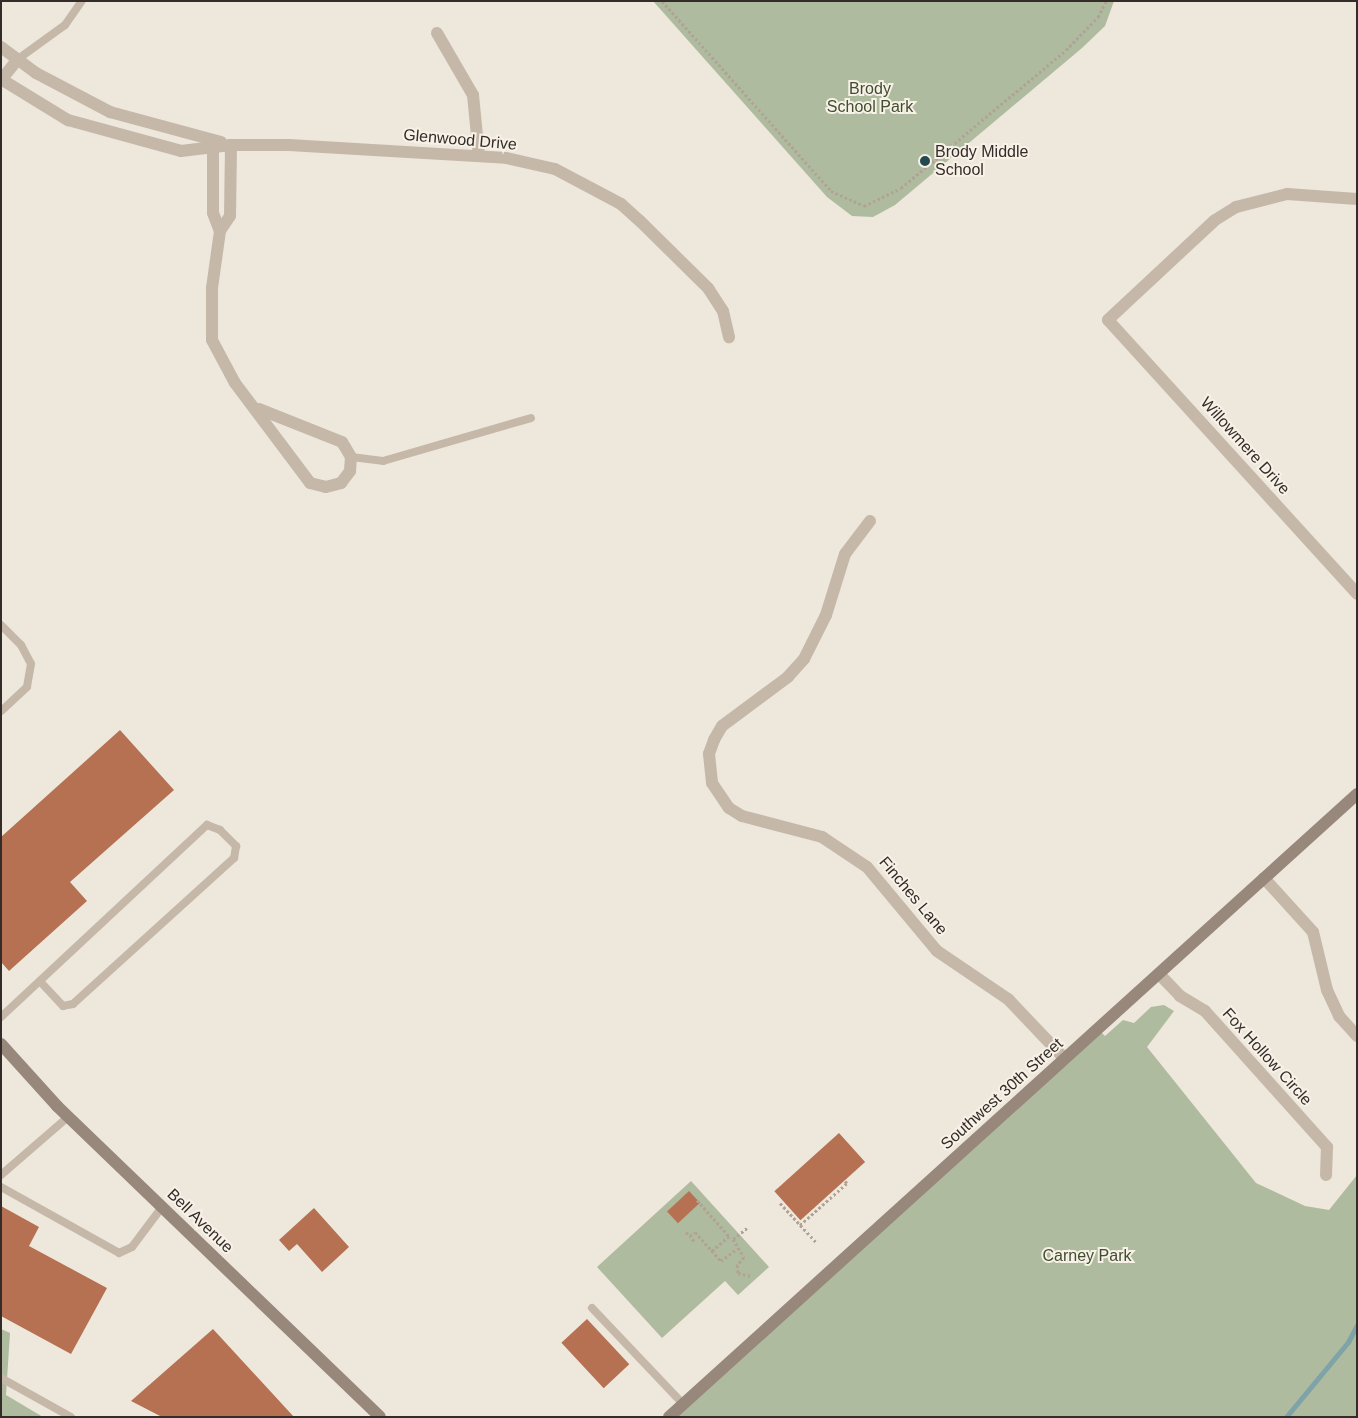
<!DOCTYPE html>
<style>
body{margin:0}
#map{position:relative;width:1358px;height:1418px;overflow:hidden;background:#eee7dc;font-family:Helvetica,sans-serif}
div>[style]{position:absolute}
.green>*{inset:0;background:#afbb9e}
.stream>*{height:5px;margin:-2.5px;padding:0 2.5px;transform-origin:2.5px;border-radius:2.5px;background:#7ea3a8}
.building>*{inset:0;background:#b67152;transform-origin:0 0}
.path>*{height:3px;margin-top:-1.5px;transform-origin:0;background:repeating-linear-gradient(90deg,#b0a294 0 2.5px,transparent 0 5px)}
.lane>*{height:8px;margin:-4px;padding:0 4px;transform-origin:4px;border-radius:4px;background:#c5b8a9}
.street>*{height:12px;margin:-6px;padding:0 6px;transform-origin:6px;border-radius:6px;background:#c5b8a9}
.secondary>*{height:12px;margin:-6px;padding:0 6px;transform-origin:6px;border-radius:6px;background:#98877b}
.dots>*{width:14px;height:14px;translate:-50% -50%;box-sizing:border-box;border:2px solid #f7f1e7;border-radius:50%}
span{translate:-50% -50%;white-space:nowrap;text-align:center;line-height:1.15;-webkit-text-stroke:4px #f7f1e7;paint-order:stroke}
.park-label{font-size:16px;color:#404e2f}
.street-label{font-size:16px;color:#332c28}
.poi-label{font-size:16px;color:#332c28}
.left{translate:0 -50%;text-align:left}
.frame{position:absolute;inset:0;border:2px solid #332c28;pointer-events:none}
</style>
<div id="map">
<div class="green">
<i style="clip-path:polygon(653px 1px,1114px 1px,1105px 26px,1082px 48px,895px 205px,873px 217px,852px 216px,827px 197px)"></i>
<i style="clip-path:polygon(1164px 1005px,1174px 1011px,1147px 1047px,1256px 1183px,1305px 1206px,1329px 1210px,1357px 1175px,1357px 1417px,674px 1417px,1099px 1030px,1105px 1036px,1123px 1020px,1134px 1023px,1151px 1007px)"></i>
<i style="clip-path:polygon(691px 1181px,769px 1267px,738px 1295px,725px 1281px,662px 1338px,597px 1267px)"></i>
<i style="clip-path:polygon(1px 1329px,10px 1333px,6px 1395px,43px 1417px,1px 1417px)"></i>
</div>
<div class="stream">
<i style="left:1286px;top:1417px;width:97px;rotate:-50.4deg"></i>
<i style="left:1348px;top:1342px;width:19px;rotate:-62deg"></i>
</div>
<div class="building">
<i style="clip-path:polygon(120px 730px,174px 790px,70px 882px,87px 901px,9px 971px,1px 962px,1px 837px)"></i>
<i style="left:839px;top:1133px;width:39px;height:87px;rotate:48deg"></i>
<i style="left:689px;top:1191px;width:16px;height:30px;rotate:47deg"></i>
<i style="clip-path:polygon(1px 1206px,39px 1227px,29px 1246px,107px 1288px,71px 1354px,1px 1316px)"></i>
<i style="clip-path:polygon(314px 1208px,349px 1247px,322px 1272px,297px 1244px,289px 1251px,279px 1240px)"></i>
<i style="left:587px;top:1319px;width:62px;height:35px;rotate:47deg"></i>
<i style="clip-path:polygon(213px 1329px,294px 1417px,162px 1417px,131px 1401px)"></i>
</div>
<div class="path">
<i style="left:662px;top:1px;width:254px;rotate:48.3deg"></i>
<i style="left:831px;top:191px;width:36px;rotate:24deg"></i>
<i style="left:864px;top:206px;width:41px;rotate:-25.9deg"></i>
<i style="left:901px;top:188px;width:215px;rotate:-39.9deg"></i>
<i style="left:1066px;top:50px;width:46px;rotate:-45.9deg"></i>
<i style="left:1098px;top:17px;width:18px;rotate:-63deg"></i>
<i style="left:697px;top:1200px;width:48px;rotate:48.4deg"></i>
<i style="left:729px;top:1236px;width:23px;rotate:139deg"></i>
<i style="left:780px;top:1203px;width:53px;rotate:47.3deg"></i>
<i style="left:800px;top:1225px;width:63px;rotate:-41.8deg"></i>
<i style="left:847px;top:1183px;width:4px;rotate:-135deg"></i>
<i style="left:747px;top:1228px;width:18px;rotate:142deg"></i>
<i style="left:733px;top:1239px;width:21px;rotate:59deg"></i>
<i style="left:744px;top:1257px;width:11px;rotate:131deg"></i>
<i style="left:737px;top:1265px;width:8px;rotate:83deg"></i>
<i style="left:738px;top:1273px;width:13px;rotate:13deg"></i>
<i style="left:686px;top:1232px;width:6px;rotate:45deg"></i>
<i style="left:694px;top:1241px;width:6px;rotate:-129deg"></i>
<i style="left:690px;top:1236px;width:6px;rotate:-39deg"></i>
<i style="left:695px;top:1232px;width:39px;rotate:48deg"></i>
<i style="left:721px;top:1261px;width:20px;rotate:-37deg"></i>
</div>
<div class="lane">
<i style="left:18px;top:59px;width:58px;rotate:-35.9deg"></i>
<i style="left:65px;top:25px;width:29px;rotate:-55deg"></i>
<i style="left:351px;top:457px;width:32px;rotate:7deg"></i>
<i style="left:383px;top:461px;width:154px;rotate:-16.2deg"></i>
<i style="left:1px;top:625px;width:28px;rotate:45deg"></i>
<i style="left:21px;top:645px;width:21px;rotate:62deg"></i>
<i style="left:31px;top:664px;width:23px;rotate:100deg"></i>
<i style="left:27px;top:687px;width:35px;rotate:137deg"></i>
<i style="left:1px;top:1017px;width:282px;rotate:-43deg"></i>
<i style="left:207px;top:825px;width:14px;rotate:21deg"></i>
<i style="left:220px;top:830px;width:23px;rotate:45deg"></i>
<i style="left:236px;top:846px;width:12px;rotate:99deg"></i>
<i style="left:234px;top:858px;width:217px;rotate:137.8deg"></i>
<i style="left:73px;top:1004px;width:10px;rotate:169deg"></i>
<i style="left:63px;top:1006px;width:34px;rotate:-133deg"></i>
<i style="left:1px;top:1175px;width:89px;rotate:-40.9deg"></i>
<i style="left:1px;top:1187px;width:135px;rotate:29.2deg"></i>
<i style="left:119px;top:1253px;width:14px;rotate:-25deg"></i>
<i style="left:132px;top:1247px;width:50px;rotate:-53.1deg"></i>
<i style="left:592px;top:1308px;width:132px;rotate:46.5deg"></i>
<i style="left:1px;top:1378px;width:80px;rotate:29.1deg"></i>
</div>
<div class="street">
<i style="left:437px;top:33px;width:72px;rotate:59.9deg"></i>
<i style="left:473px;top:95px;width:61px;rotate:84.4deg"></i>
<i style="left:1px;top:47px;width:44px;rotate:36.6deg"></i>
<i style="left:36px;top:73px;width:84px;rotate:27.8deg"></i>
<i style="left:110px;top:112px;width:115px;rotate:15.1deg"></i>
<i style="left:1px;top:79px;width:79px;rotate:31.5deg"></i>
<i style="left:68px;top:120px;width:117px;rotate:15.3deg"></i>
<i style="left:181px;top:151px;width:50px;rotate:-6.8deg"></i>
<i style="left:231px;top:145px;width:58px"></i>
<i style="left:289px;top:145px;width:217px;rotate:3.4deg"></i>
<i style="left:506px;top:158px;width:50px;rotate:12.7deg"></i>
<i style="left:555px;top:169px;width:75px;rotate:27.9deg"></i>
<i style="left:621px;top:204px;width:25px;rotate:42deg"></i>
<i style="left:640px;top:221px;width:95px;rotate:44.6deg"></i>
<i style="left:708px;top:288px;width:27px;rotate:57deg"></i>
<i style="left:723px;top:311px;width:27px;rotate:77deg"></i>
<i style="left:1px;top:80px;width:27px;rotate:-51deg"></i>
<i style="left:213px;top:141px;width:72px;rotate:90deg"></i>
<i style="left:213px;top:213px;width:19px;rotate:69deg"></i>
<i style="left:231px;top:145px;width:71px;rotate:90.8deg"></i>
<i style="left:230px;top:216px;width:18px;rotate:124deg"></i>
<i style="left:220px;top:231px;width:58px;rotate:98deg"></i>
<i style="left:212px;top:288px;width:52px;rotate:90deg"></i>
<i style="left:212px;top:340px;width:49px;rotate:61.9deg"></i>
<i style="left:235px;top:383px;width:125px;rotate:53.1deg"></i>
<i style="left:310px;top:483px;width:16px;rotate:14deg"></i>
<i style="left:326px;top:487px;width:16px;rotate:-15deg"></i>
<i style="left:341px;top:483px;width:15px;rotate:-53deg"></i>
<i style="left:350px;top:471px;width:14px;rotate:-86deg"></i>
<i style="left:351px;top:457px;width:17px;rotate:-121deg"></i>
<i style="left:342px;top:442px;width:89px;rotate:-158.3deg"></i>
<i style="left:1357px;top:199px;width:70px;rotate:-175.9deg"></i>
<i style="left:1287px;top:194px;width:53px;rotate:165.7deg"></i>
<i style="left:1236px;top:207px;width:26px;rotate:148deg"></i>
<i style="left:1214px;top:221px;width:145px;rotate:137deg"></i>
<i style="left:1108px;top:320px;width:370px;rotate:47.7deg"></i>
<i style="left:870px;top:521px;width:41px;rotate:127.1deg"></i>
<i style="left:845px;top:554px;width:64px;rotate:107.3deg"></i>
<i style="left:826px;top:615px;width:49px;rotate:116.6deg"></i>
<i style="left:804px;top:659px;width:24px;rotate:132deg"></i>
<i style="left:788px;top:677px;width:82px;rotate:143.4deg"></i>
<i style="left:722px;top:726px;width:16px;rotate:120deg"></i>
<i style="left:714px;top:740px;width:15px;rotate:110deg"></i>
<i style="left:709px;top:754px;width:29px;rotate:84deg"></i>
<i style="left:712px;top:783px;width:30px;rotate:56deg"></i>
<i style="left:729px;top:808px;width:15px;rotate:32deg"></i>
<i style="left:742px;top:816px;width:83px;rotate:14.7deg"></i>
<i style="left:822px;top:837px;width:54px;rotate:33.7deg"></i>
<i style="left:867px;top:867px;width:109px;rotate:50.2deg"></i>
<i style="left:937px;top:951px;width:86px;rotate:34.1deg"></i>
<i style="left:1008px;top:999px;width:83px;rotate:46.5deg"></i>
<i style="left:1264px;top:878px;width:73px;rotate:47.8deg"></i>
<i style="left:1313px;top:932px;width:60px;rotate:76.4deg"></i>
<i style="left:1327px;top:990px;width:29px;rotate:65deg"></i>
<i style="left:1339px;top:1016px;width:27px;rotate:48deg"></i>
<i style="left:1160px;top:975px;width:29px;rotate:46deg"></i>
<i style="left:1180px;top:996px;width:29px;rotate:31deg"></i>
<i style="left:1205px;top:1011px;width:183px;rotate:48.1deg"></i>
<i style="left:1327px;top:1147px;width:28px;rotate:92deg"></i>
</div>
<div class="secondary">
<i style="left:1px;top:1044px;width:84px;rotate:47.9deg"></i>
<i style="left:57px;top:1106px;width:448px;rotate:43.9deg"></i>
<i style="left:669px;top:1417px;width:928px;rotate:-42.16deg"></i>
</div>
<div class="dots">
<i style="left:925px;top:161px;background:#23494f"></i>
</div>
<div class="park-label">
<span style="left:870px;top:98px">Brody<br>School Park</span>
<span style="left:1087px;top:1256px">Carney Park</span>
</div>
<div class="street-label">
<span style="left:460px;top:140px;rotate:5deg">Glenwood Drive</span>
<span style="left:1245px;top:446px;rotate:48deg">Willowmere Drive</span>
<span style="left:913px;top:896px;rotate:50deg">Finches Lane</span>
<span style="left:1267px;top:1057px;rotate:48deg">Fox Hollow Circle</span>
<span style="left:1002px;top:1094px;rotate:-42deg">Southwest 30th Street</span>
<span style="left:200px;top:1221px;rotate:44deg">Bell Avenue</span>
</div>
<div class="poi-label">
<span class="left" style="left:935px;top:161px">Brody Middle<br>School</span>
</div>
<div class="frame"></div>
</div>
